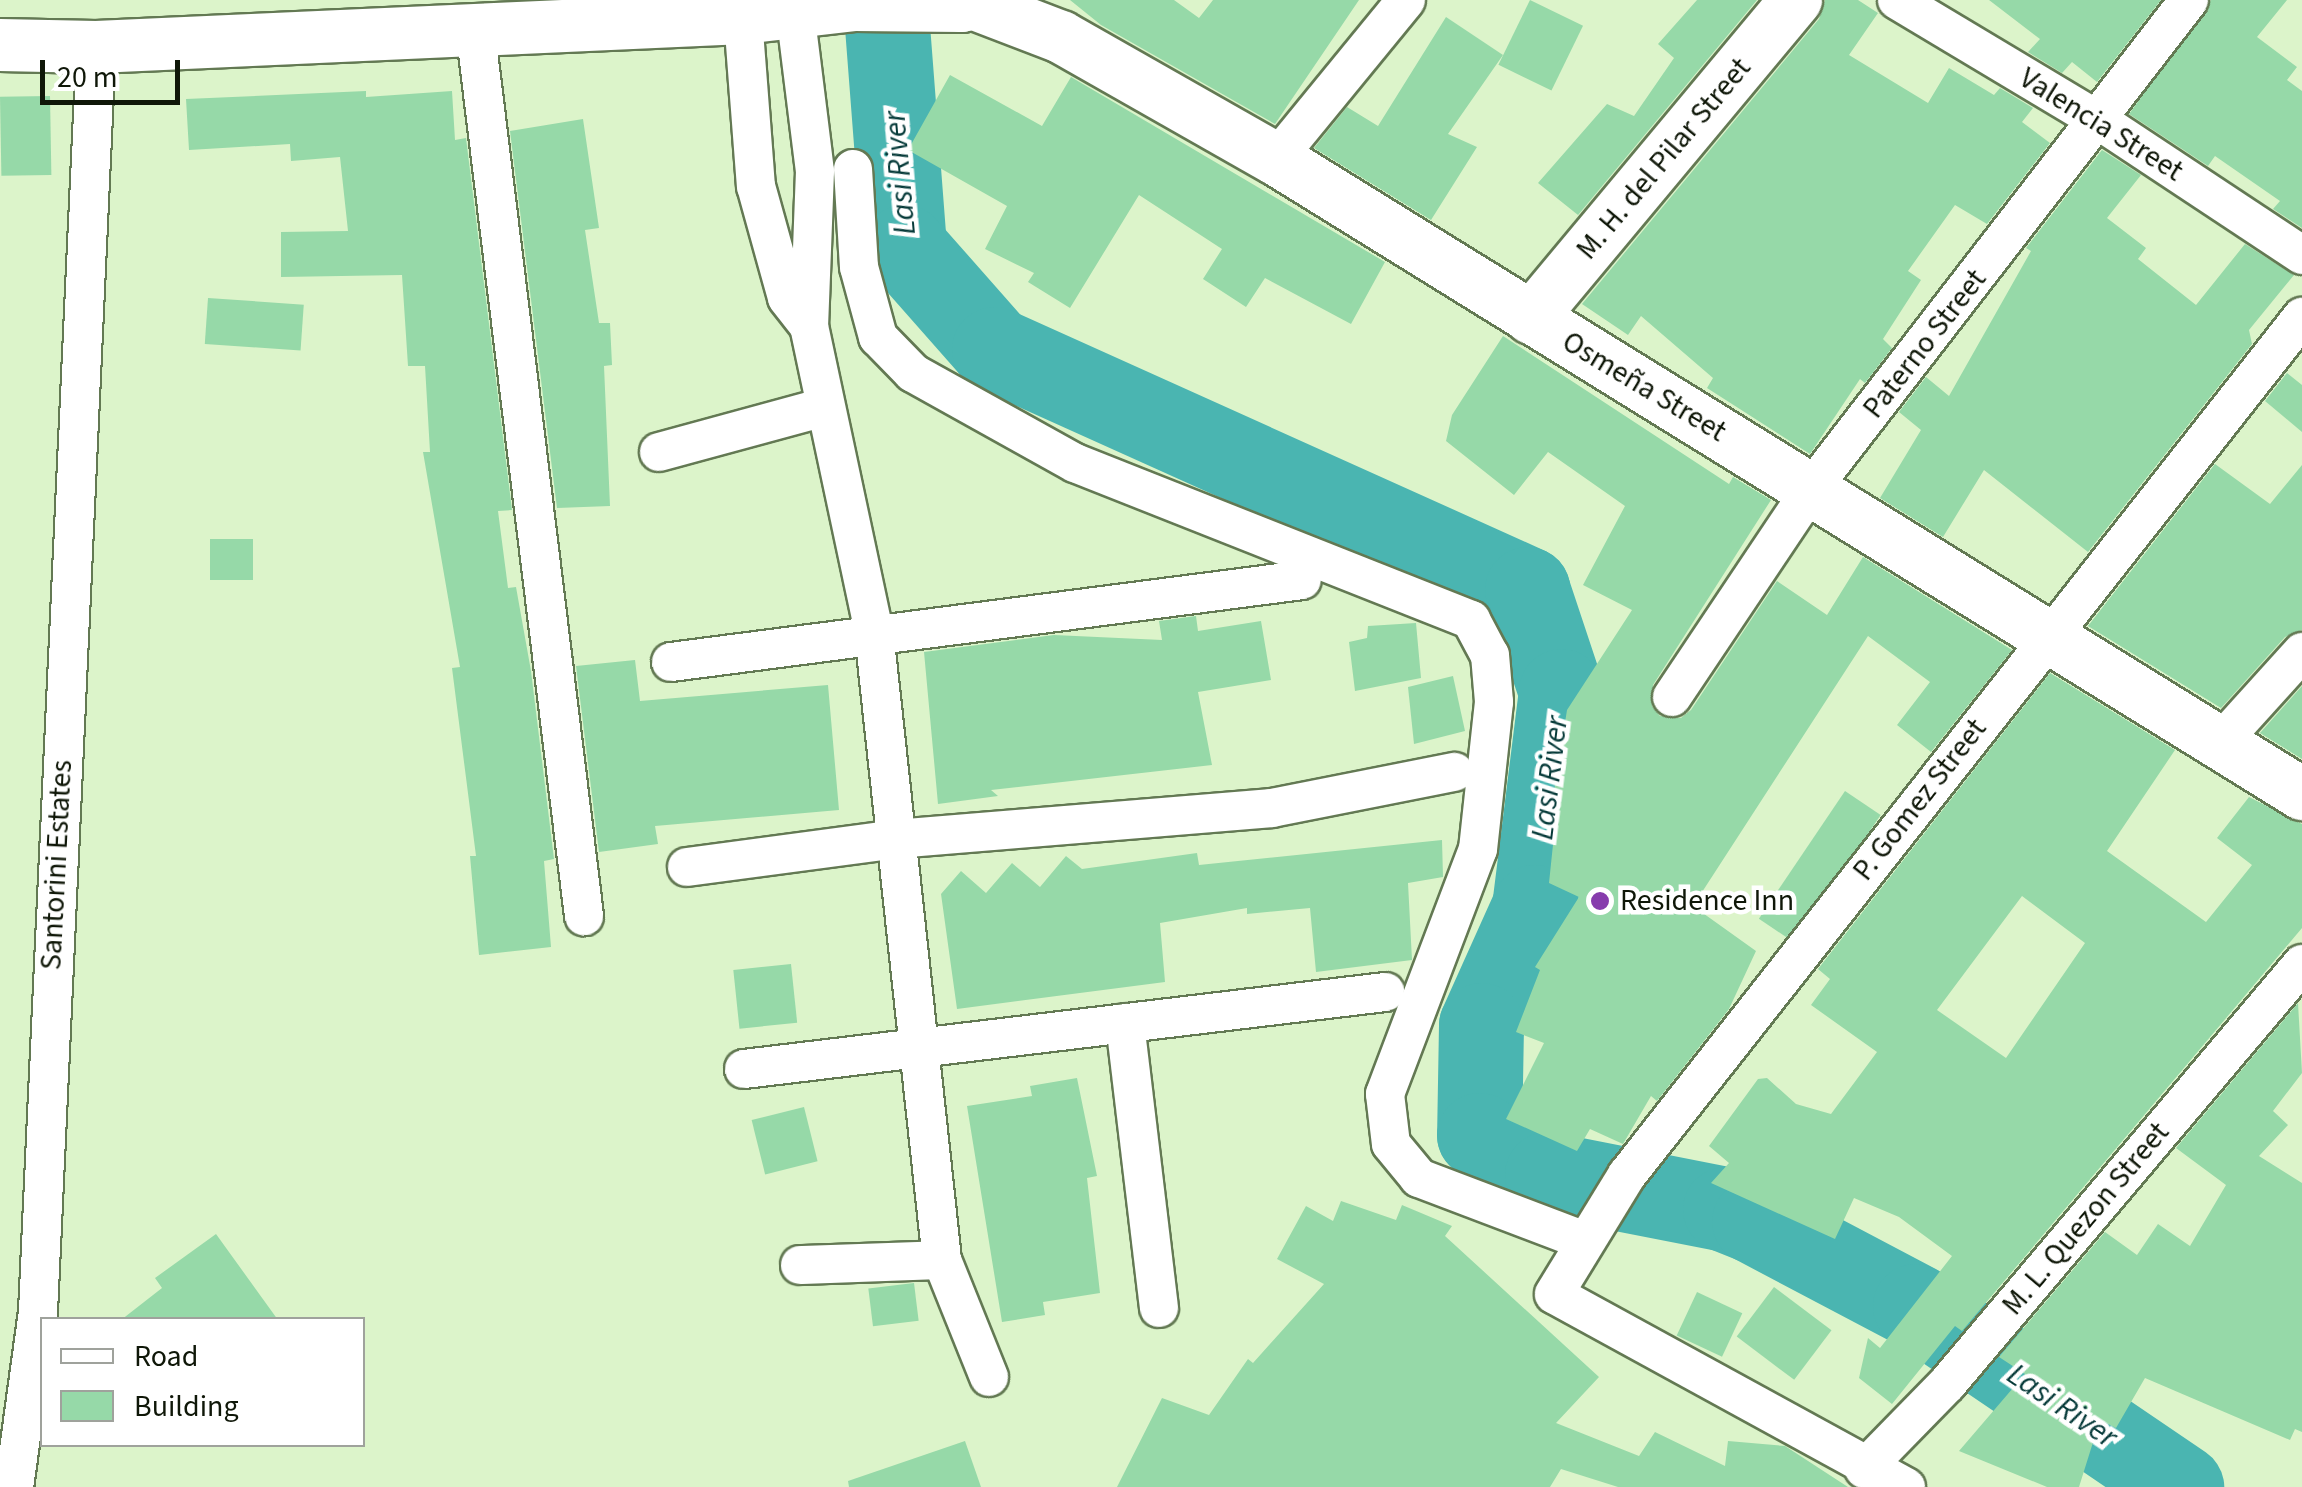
<!DOCTYPE html>
<meta charset="utf-8">
<style>
body{margin:0}
#map{position:relative;width:2302px;height:1487px;overflow:hidden;background:#dcf4ca;font-family:"Source Sans 3",sans-serif}
div>[style]{position:absolute}
.river>*{height:85px;margin:-42.5px;padding:0 42.5px;transform-origin:42.5px;border-radius:42.5px;background:#4ab5b1}
.building>*{inset:0;background:#96d9a8;transform-origin:0 0}
.roads{filter:drop-shadow(2px 0 #637953) drop-shadow(-2px 0 #637953) drop-shadow(0 2px #637953) drop-shadow(0 -2px #637953)}
.street>*{height:38px;margin:-19px;padding:0 19px;transform-origin:19px;border-radius:19px;background:#fff}
.secondary>*{height:52px;margin:-26px;padding:0 26px;transform-origin:26px;border-radius:26px;background:#fff}
.dots>*{width:28px;height:28px;translate:-50% -50%;box-sizing:border-box;border:5px solid #fff;border-radius:50%}
span{translate:-50% -50%;white-space:nowrap;text-align:center;line-height:1.15;-webkit-text-stroke:9px #fff;paint-order:stroke}
.street-label{font-size:30px;color:#0f1708}
.poi-label{font-size:30px;color:#0f1708}
.left{translate:0 -50%;text-align:left}
.water-label{font-size:32px;color:#063a39;font-style:italic}
.legend{position:absolute;left:40px;top:1317px;width:325px;height:130px;box-sizing:border-box;background:#fff;border:2px solid #9fa29c;margin:0;padding:12px 18px;list-style:none;font-size:30px;color:#0f1708}
.legend li{display:flex;align-items:center;gap:20px;height:50px}
.legend b{width:50px;border:2px solid #9fa29c}
.scale{position:absolute;left:40px;top:60px;width:140px;height:45px;box-sizing:border-box;border:5px solid #0f1708;border-top:0;padding-left:12px;font-size:30px;line-height:35px;white-space:nowrap;color:#0f1708;-webkit-text-stroke:8px #fff;paint-order:stroke}
</style>
<div id="map">
<div class="river">
<i style="left:885px;top:0;width:248px;rotate:85.6deg"></i>
<i style="left:904px;top:247px;width:136px;rotate:48.6deg"></i>
<i style="left:994px;top:349px;width:585px;rotate:24.24deg"></i>
<i style="left:1527px;top:589px;width:108px;rotate:71.6deg"></i>
<i style="left:1561px;top:691px;width:218px;rotate:97.1deg"></i>
<i style="left:1534px;top:907px;width:129px;rotate:114.2deg"></i>
<i style="left:1481px;top:1025px;width:110px;rotate:91deg"></i>
<i style="left:1479px;top:1135px;width:78px;rotate:29.8deg"></i>
<i style="left:1547px;top:1174px;width:181px;rotate:11.1deg"></i>
<i style="left:1725px;top:1209px;width:31px;rotate:22deg"></i>
<i style="left:1754px;top:1221px;width:182px;rotate:27.8deg"></i>
<i style="left:1915px;top:1306px;width:322px;rotate:34.2deg"></i>
</div>
<div class="building">
<i style="clip-path:polygon(1070px 0,1174px 0,1199px 18px,1213px 0,1359px 0,1275px 124px,1101px 25px)"></i>
<i style="left:1530px;top:0;width:59px;height:72px;rotate:26deg"></i>
<i style="clip-path:polygon(1697px 0,1757px 0,1578px 215px,1538px 183px,1607px 104px,1634px 116px,1674px 58px,1658px 44px)"></i>
<i style="clip-path:polygon(1825px 0,1858px 0,1878px 13px,1849px 55px,1928px 103px,1949px 68px,1994px 95px,2000px 88px,2033px 108px,2022px 122px,2050px 143px,1987px 224px,1955px 205px,1908px 271px,1921px 280px,1883px 339px,1892px 348px,1865px 383px,1860px 379px,1810px 454px,1707px 388px,1713px 378px,1641px 316px,1628px 335px,1582px 304px,1819px 19px)"></i>
<i style="clip-path:polygon(1989px 0,2161px 0,2097px 82px,2072px 62px,2062px 73px,2028px 52px,2040px 39px)"></i>
<i style="clip-path:polygon(2211px 0,2287px 0,2257px 37px,2297px 67px,2287px 80px,2302px 91px,2302px 228px,2273px 209px,2280px 201px,2215px 156px,2208px 166px,2129px 114px)"></i>
<i style="clip-path:polygon(1446px 17px,1503px 55px,1448px 134px,1477px 147px,1431px 220px,1314px 148px,1347px 107px,1378px 126px)"></i>
<i style="clip-path:polygon(950px 75px,1042px 126px,1071px 77px,1385px 262px,1351px 324px,1265px 278px,1246px 307px,1203px 279px,1222px 249px,1139px 195px,1070px 308px,1028px 282px,1034px 273px,985px 249px,1007px 206px,908px 150px)"></i>
<i style="clip-path:polygon(366px 91px,366px 97px,452px 91px,455px 140px,466px 138px,512px 510px,498px 511px,508px 588px,516px 587px,531px 671px,554px 859px,544px 861px,551px 947px,479px 955px,470px 856px,476px 856px,452px 668px,460px 667px,423px 452px,430px 452px,425px 366px,408px 366px,402px 275px,281px 277px,281px 232px,348px 231px,340px 157px,291px 161px,290px 144px,189px 150px,186px 99px)"></i>
<i style="left:50px;top:96px;width:79px;height:50px;rotate:89deg"></i>
<i style="clip-path:polygon(583px 119px,599px 228px,585px 230px,599px 323px,610px 323px,612px 365px,604px 366px,610px 506px,557px 508px,510px 131px)"></i>
<i style="clip-path:polygon(2102px 150px,2141px 175px,2107px 218px,2146px 248px,2138px 259px,2196px 305px,2245px 244px,2294px 275px,2249px 330px,2252px 344px,2088px 552px,1984px 470px,1943px 537px,1880px 498px,1921px 430px,1899px 412px,1926px 377px,1949px 396px,2031px 251px,2026px 248px)"></i>
<i style="left:208px;top:298px;width:96px;height:46px;rotate:4deg"></i>
<i style="clip-path:polygon(1503px 336px,1729px 484px,1733px 477px,1771px 500px,1653px 685px,1652px 706px,1660px 716px,1681px 718px,1691px 710px,1777px 581px,1827px 615px,1863px 557px,2012px 650px,1931px 752px,1897px 725px,1930px 682px,1868px 636px,1693px 906px,1756px 951px,1729px 1009px,1657px 1101px,1651px 1096px,1623px 1144px,1590px 1129px,1577px 1151px,1506px 1119px,1544px 1043px,1516px 1032px,1540px 970px,1535px 967px,1579px 897px,1549px 883px,1557px 806px,1552px 804px,1567px 710px,1632px 610px,1583px 585px,1625px 506px,1548px 452px,1514px 495px,1446px 441px,1452px 415px)"></i>
<i style="clip-path:polygon(2287px 373px,2302px 385px,2302px 432px,2265px 401px)"></i>
<i style="clip-path:polygon(2215px 464px,2270px 504px,2302px 465px,2302px 630px,2285px 637px,2221px 708px,2088px 626px)"></i>
<i style="left:253px;top:539px;width:41px;height:43px;rotate:90deg"></i>
<i style="clip-path:polygon(1196px 616px,1198px 631px,1261px 621px,1271px 680px,1198px 692px,1212px 765px,991px 790px,998px 796px,938px 804px,924px 652px,1054px 635px,1162px 640px,1159px 621px)"></i>
<i style="clip-path:polygon(1416px 623px,1421px 678px,1355px 691px,1349px 642px,1367px 638px,1368px 626px)"></i>
<i style="clip-path:polygon(635px 660px,640px 701px,828px 685px,839px 810px,655px 826px,658px 844px,599px 852px,576px 666px)"></i>
<i style="clip-path:polygon(evenodd,2050px 673px,2175px 750px,2107px 851px,2206px 922px,2252px 865px,2217px 838px,2249px 797px,2302px 824px,2302px 928px,1962px 1331px,1955px 1326px,1892px 1404px,1859px 1378px,1868px 1338px,1880px 1348px,1952px 1256px,1899px 1217px,1854px 1198px,1835px 1239px,1711px 1183px,1729px 1163px,1709px 1146px,1758px 1079px,1767px 1078px,1796px 1104px,1831px 1114px,1877px 1052px,1811px 1005px,1830px 979px,1818px 969px,2050px 673px,2022px 896px,2085px 943px,2006px 1058px,1937px 1010px,2022px 896px)"></i>
<i style="clip-path:polygon(1453px 676px,1465px 731px,1414px 744px,1408px 687px)"></i>
<i style="clip-path:polygon(2302px 686px,2302px 759px,2260px 733px)"></i>
<i style="left:1845px;top:791px;width:43px;height:154px;rotate:34deg"></i>
<i style="clip-path:polygon(1442px 840px,1443px 877px,1408px 883px,1412px 960px,1316px 972px,1310px 908px,1247px 914px,1247px 908px,1160px 923px,1165px 982px,957px 1009px,941px 894px,961px 871px,986px 893px,1012px 863px,1040px 887px,1066px 856px,1082px 869px,1197px 853px,1199px 865px)"></i>
<i style="left:791px;top:964px;width:59px;height:58px;rotate:84deg"></i>
<i style="clip-path:polygon(2298px 1003px,2302px 1073px,2273px 1111px,2288px 1125px,2259px 1156px,2302px 1183px,2302px 1432px,2295px 1429px,2290px 1440px,2145px 1378px,2116px 1428px,2100px 1420px,2079px 1487px,2047px 1487px,1959px 1451px,2025px 1374px,1999px 1357px,2105px 1232px,2137px 1255px,2158px 1224px,2190px 1246px,2226px 1185px,2176px 1148px)"></i>
<i style="clip-path:polygon(1077px 1078px,1097px 1176px,1087px 1178px,1100px 1293px,1043px 1302px,1045px 1315px,1002px 1322px,967px 1106px,1032px 1096px,1030px 1086px)"></i>
<i style="left:804px;top:1107px;width:56px;height:54px;rotate:76deg"></i>
<i style="clip-path:polygon(1341px 1201px,1396px 1220px,1402px 1205px,1452px 1226px,1445px 1236px,1599px 1377px,1556px 1423px,1639px 1456px,1655px 1432px,1725px 1466px,1728px 1441px,1785px 1446px,1848px 1487px,1618px 1487px,1561px 1469px,1550px 1487px,1117px 1487px,1162px 1398px,1209px 1415px,1248px 1359px,1253px 1363px,1324px 1284px,1277px 1259px,1306px 1206px,1333px 1221px)"></i>
<i style="clip-path:polygon(216px 1234px,278px 1320px,121px 1320px,162px 1288px,155px 1278px)"></i>
<i style="left:914px;top:1283px;width:38px;height:46px;rotate:83deg"></i>
<i style="left:1774px;top:1287px;width:72px;height:62px;rotate:37deg"></i>
<i style="left:1697px;top:1292px;width:50px;height:48px;rotate:25deg"></i>
<i style="clip-path:polygon(965px 1441px,981px 1487px,849px 1487px,848px 1481px)"></i>
</div>
<div class="roads">
<div class="street">
<i style="left:1897px;top:0;width:238px;rotate:30.9deg"></i>
<i style="left:2101px;top:122px;width:241px;rotate:33.5deg"></i>
<i style="left:795px;top:11px;width:161px;rotate:82.9deg"></i>
<i style="left:815px;top:171px;width:155px;rotate:92.2deg"></i>
<i style="left:809px;top:326px;width:314px;rotate:78deg"></i>
<i style="left:874px;top:633px;width:631px;rotate:83.81deg"></i>
<i style="left:942px;top:1260px;width:126px;rotate:68.1deg"></i>
<i style="left:743px;top:18px;width:169px;rotate:85.6deg"></i>
<i style="left:756px;top:186px;width:116px;rotate:74.5deg"></i>
<i style="left:787px;top:298px;width:36px;rotate:52deg"></i>
<i style="left:475px;top:28px;width:895px;rotate:83deg"></i>
<i style="left:1276px;top:159px;width:205px;rotate:-50.7deg"></i>
<i style="left:853px;top:169px;width:98px;rotate:86.5deg"></i>
<i style="left:859px;top:267px;width:73px;rotate:74.8deg"></i>
<i style="left:878px;top:337px;width:50px;rotate:45.8deg"></i>
<i style="left:913px;top:373px;width:185px;rotate:29.1deg"></i>
<i style="left:1075px;top:463px;width:426px;rotate:21.6deg"></i>
<i style="left:1471px;top:620px;width:40px;rotate:62deg"></i>
<i style="left:1490px;top:655px;width:47px;rotate:85.1deg"></i>
<i style="left:1494px;top:702px;width:148px;rotate:96.2deg"></i>
<i style="left:1478px;top:849px;width:262px;rotate:110.8deg"></i>
<i style="left:1385px;top:1094px;width:50px;rotate:83.2deg"></i>
<i style="left:1391px;top:1144px;width:44px;rotate:50.5deg"></i>
<i style="left:1419px;top:1178px;width:174px;rotate:20.8deg"></i>
<i style="left:659px;top:452px;width:172px;rotate:-15.2deg"></i>
<i style="left:671px;top:662px;width:636px;rotate:-7.4deg"></i>
<i style="left:1672px;top:697px;width:250px;rotate:-56.2deg"></i>
<i style="left:1811px;top:489px;width:618px;rotate:-52.3deg"></i>
<i style="left:2219px;top:744px;width:124px;rotate:-47.9deg"></i>
<i style="left:687px;top:867px;width:211px;rotate:-7.6deg"></i>
<i style="left:896px;top:839px;width:377px;rotate:-4.7deg"></i>
<i style="left:1272px;top:808px;width:186px;rotate:-11.2deg"></i>
<i style="left:1125px;top:1023px;width:287px;rotate:83.2deg"></i>
<i style="left:744px;top:1069px;width:646px;rotate:-6.85deg"></i>
<i style="left:800px;top:1265px;width:142px;rotate:-2deg"></i>
<i style="left:1864px;top:1469px;width:119px;rotate:-45.7deg"></i>
<i style="left:1947px;top:1384px;width:550px;rotate:-49.79deg"></i>
<i style="left:14px;top:1487px;width:177px;rotate:-82.2deg"></i>
<i style="left:38px;top:1312px;width:1266px;rotate:-87.37deg"></i>
<i style="left:1906px;top:1487px;width:401px;rotate:-151.3deg"></i>
<i style="left:1554px;top:1294px;width:140px;rotate:-58.5deg"></i>
<i style="left:1627px;top:1175px;width:1092px;rotate:-51.81deg"></i>
</div>
<div class="secondary">
<i style="left:975px;top:4px;width:92px;rotate:21deg"></i>
<i style="left:1061px;top:37px;width:247px;rotate:29.6deg"></i>
<i style="left:1276px;top:159px;width:1207px;rotate:31.75deg"></i>
<i style="left:0;top:45px;width:96px;rotate:1.2deg"></i>
<i style="left:96px;top:47px;width:648px;rotate:-2.57deg"></i>
<i style="left:743px;top:18px;width:113px;rotate:-6.6deg"></i>
<i style="left:855px;top:5px;width:107px;rotate:0.5deg"></i>
<i style="left:962px;top:6px;width:24px;rotate:-15deg"></i>
<i style="left:1531px;top:318px;width:414px;rotate:-50.2deg"></i>
</div>
</div>
<div class="dots">
<i style="left:1600px;top:901px;background:#873cad"></i>
</div>
<div class="street-label">
<span style="left:2101px;top:125px;rotate:32deg">Valencia Street</span>
<span style="left:1664px;top:159px;rotate:-50deg">M. H. del Pilar Street</span>
<span style="left:1925px;top:344px;rotate:-52deg">Paterno Street</span>
<span style="left:1644px;top:387px;rotate:31deg">Osmeña Street</span>
<span style="left:1920px;top:800px;rotate:-52deg">P. Gomez Street</span>
<span style="left:57px;top:865px;rotate:-87deg">Santorini Estates</span>
<span style="left:2086px;top:1219px;rotate:-50deg">M. L. Quezon Street</span>
</div>
<div class="poi-label">
<span class="left" style="left:1620px;top:901px">Residence Inn</span>
</div>
<div class="water-label">
<span style="left:900px;top:173px;rotate:-95deg">Lasi River</span>
<span style="left:1550px;top:778px;rotate:-83deg">Lasi River</span>
<span style="left:2062px;top:1406px;rotate:34deg">Lasi River</span>
</div>
<ul class="legend">
<li><b style="height:12px;background:#fff"></b>Road</li>
<li><b style="height:28px;background:#96d9a8"></b>Building</li>
</ul>
<div class="scale">20 m</div>
</div>
